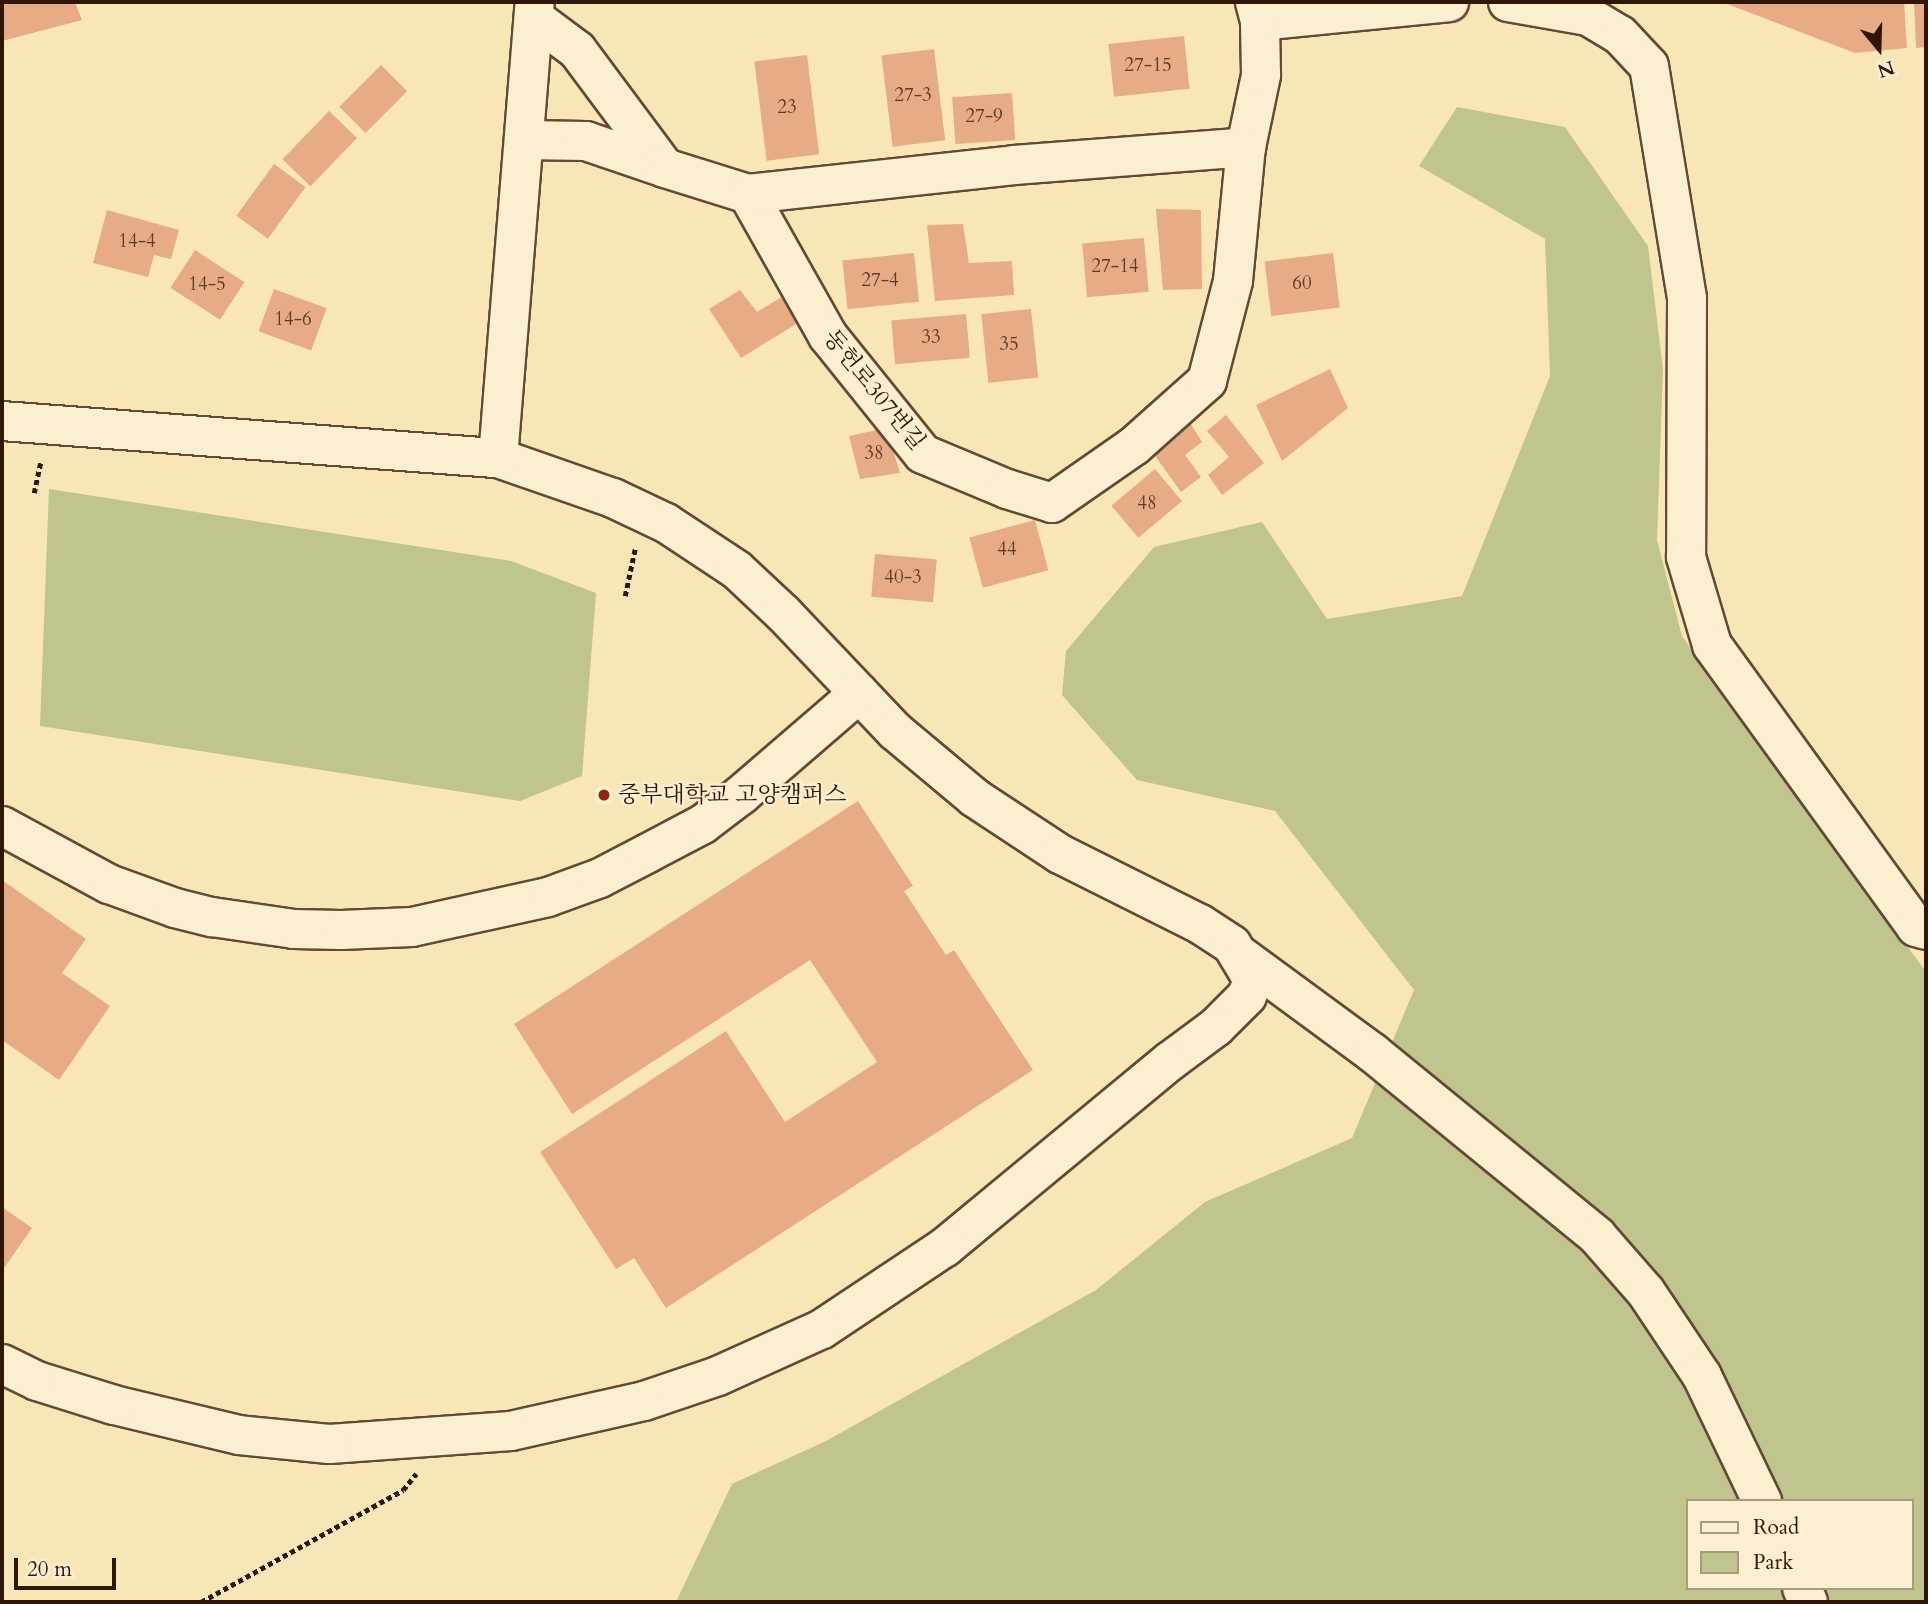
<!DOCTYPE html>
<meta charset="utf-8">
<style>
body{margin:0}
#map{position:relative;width:1928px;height:1604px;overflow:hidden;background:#f9e6b7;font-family:Cardo,"Noto Serif KR",serif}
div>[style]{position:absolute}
.green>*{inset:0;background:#c0c48d}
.building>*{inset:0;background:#e7ab85;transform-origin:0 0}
.path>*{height:4.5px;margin-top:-2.25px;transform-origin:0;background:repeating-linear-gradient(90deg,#321509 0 5px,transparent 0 8.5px)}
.roads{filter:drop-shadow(2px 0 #644934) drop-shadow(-2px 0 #644934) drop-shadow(0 2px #644934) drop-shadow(0 -2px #644934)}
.minor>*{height:38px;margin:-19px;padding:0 19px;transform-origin:19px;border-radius:19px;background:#fbefd0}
.dots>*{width:19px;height:19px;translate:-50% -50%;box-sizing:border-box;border:4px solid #fbefd0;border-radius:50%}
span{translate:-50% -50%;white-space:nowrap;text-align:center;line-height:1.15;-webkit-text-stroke:5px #fbefd0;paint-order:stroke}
.number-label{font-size:19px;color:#5f3a28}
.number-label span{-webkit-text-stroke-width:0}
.street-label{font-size:23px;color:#321509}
.poi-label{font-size:23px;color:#321509}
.left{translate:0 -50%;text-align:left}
.frame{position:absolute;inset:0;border:4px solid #321509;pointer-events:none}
.legend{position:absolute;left:1686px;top:1499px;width:228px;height:91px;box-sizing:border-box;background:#fbefd0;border:2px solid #ab9880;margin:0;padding:9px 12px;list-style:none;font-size:21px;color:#321509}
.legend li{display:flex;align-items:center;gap:14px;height:35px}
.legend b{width:35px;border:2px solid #ab9880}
.north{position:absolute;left:1844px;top:14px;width:70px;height:70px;-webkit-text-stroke:5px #fbefd0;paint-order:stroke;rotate:161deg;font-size:19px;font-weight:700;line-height:28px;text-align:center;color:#321509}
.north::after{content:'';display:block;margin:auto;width:24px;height:32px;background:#321509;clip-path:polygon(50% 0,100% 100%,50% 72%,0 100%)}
.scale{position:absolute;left:14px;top:1558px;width:102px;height:32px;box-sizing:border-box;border:4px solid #321509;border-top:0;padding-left:9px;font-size:21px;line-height:24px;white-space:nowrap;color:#321509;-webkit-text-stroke:5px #fbefd0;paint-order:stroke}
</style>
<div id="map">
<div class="green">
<i style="clip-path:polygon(evenodd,1457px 107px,1565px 127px,1648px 246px,1663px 369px,1657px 540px,1682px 636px,1926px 972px,1926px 1602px,676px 1602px,732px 1484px,826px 1441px,1096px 1290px,1205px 1202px,1352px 1138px,1414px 990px,1275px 811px,1137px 780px,1062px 695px,1066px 651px,1154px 547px,1262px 522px,1327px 619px,1462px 596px,1550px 376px,1545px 239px,1419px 166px,1457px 107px,1688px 1501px,1912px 1501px,1912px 1588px,1688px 1588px,1688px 1501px)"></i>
<i style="clip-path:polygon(49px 489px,511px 561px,596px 593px,582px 776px,520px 801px,40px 726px)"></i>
</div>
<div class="building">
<i style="clip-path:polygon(2px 2px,75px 2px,82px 20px,2px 41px)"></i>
<i style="clip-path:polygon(1722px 2px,1904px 2px,1907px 48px,1855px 53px)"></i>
<i style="clip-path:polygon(1914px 2px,1926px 2px,1926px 47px,1916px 48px)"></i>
<i style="left:1184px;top:36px;width:53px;height:76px;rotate:84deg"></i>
<i style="left:934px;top:49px;width:92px;height:53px;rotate:83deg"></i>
<i style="left:807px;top:55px;width:100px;height:53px;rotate:83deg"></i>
<i style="left:381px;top:65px;width:37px;height:59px;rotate:45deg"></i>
<i style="left:1012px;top:93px;width:47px;height:60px;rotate:86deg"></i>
<i style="left:329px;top:111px;width:39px;height:67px;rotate:44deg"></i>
<i style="left:274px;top:164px;width:39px;height:64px;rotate:36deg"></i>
<i style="clip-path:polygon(1156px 209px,1201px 210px,1202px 289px,1163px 290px)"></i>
<i style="clip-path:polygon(107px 210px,179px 230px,171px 259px,154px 255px,148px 277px,93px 263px)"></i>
<i style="clip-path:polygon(963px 224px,969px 263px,1012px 261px,1014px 295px,935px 301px,927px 225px)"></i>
<i style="left:1144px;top:238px;width:54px;height:62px;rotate:85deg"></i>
<i style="left:195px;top:250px;width:59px;height:45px;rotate:33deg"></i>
<i style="left:914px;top:253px;width:49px;height:72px;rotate:84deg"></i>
<i style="left:1333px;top:253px;width:55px;height:69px;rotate:83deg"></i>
<i style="left:274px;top:289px;width:56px;height:45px;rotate:20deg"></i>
<i style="clip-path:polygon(740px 290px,757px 312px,785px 295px,801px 321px,741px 358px,709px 309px)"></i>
<i style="left:1031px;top:309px;width:69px;height:50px;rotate:84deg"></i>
<i style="left:966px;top:314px;width:44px;height:75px;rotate:85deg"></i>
<i style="clip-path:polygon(1330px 369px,1348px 408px,1282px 461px,1256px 405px)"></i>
<i style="clip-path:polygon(1226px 415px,1264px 463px,1222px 495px,1208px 475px,1229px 457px,1207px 431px)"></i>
<i style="clip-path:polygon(1189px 421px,1202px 442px,1185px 455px,1201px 477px,1181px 492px,1153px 453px)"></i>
<i style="clip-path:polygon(886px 428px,900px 473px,860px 479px,849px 436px)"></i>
<i style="left:1155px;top:469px;width:42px;height:57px;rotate:50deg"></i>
<i style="left:1035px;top:520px;width:52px;height:68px;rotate:75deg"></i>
<i style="left:875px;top:554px;width:62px;height:43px;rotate:5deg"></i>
<i style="clip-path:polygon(858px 801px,913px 886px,904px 891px,946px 955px,954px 950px,1033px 1070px,666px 1308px,634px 1258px,616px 1269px,540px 1152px,726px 1031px,785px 1122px,877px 1062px,810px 960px,572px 1114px,514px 1024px)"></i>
<i style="clip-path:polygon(2px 880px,86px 939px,62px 973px,110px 1006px,59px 1080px,2px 1040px)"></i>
<i style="clip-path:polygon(2px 1207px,32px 1228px,2px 1271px)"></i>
</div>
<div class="path">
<i style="left:34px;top:493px;width:33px;rotate:-78deg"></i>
<i style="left:625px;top:596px;width:48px;rotate:-78deg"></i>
<i style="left:201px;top:1602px;width:231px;rotate:-29deg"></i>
<i style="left:403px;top:1490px;width:21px;rotate:-51deg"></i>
</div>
<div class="roads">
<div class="minor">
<i style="left:1508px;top:2px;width:81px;rotate:9.9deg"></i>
<i style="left:1588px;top:16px;width:37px;rotate:31deg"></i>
<i style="left:1620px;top:35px;width:42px;rotate:46.9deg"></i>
<i style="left:1649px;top:66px;width:236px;rotate:80.7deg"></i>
<i style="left:1687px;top:299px;width:258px;rotate:90.2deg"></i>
<i style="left:1686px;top:557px;width:92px;rotate:73.5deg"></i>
<i style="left:1712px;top:645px;width:348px;rotate:54.1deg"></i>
<i style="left:1916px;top:927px;width:10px;rotate:17deg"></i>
<i style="left:1260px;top:21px;width:190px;rotate:-5.7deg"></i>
<i style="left:524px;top:140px;width:62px;rotate:0.9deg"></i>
<i style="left:586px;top:141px;width:83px;rotate:18.9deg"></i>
<i style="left:665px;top:168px;width:147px;rotate:-126.7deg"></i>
<i style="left:577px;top:50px;width:54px;rotate:-143.3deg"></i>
<i style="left:665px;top:168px;width:87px;rotate:17.4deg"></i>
<i style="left:748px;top:194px;width:163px;rotate:60.6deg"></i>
<i style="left:828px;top:336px;width:151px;rotate:51.2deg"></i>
<i style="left:923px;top:454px;width:91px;rotate:22.6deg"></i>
<i style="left:1007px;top:489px;width:47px;rotate:17.3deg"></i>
<i style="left:1052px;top:503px;width:100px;rotate:-34.8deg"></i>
<i style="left:1134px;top:446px;width:98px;rotate:-41.7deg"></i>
<i style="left:1207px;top:381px;width:103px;rotate:-75.4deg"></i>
<i style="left:1233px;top:281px;width:135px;rotate:-84.5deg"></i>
<i style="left:1246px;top:147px;width:74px;rotate:-78.2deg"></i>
<i style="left:1261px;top:75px;width:54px;rotate:-91.1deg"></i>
<i style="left:1260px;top:21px;width:20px;rotate:-105deg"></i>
<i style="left:748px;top:194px;width:268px;rotate:-6.2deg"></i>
<i style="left:1014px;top:165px;width:233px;rotate:-4.4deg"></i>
<i style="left:2px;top:421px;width:497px;rotate:4.3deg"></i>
<i style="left:498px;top:458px;width:122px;rotate:19.2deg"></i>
<i style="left:613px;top:498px;width:59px;rotate:25.3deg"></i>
<i style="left:666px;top:523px;width:85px;rotate:33.5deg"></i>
<i style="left:737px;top:570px;width:63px;rotate:43.1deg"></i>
<i style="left:783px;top:613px;width:163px;rotate:46.5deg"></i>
<i style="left:895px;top:731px;width:104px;rotate:39.9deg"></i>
<i style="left:975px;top:798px;width:102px;rotate:33.4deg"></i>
<i style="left:1060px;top:854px;width:157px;rotate:26.6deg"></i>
<i style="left:1200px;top:924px;width:38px;rotate:33deg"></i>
<i style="left:1232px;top:945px;width:41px;rotate:59deg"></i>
<i style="left:1253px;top:980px;width:17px;rotate:111deg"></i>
<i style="left:1247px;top:996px;width:44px;rotate:135deg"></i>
<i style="left:1216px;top:1027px;width:57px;rotate:143.5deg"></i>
<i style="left:1170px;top:1061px;width:292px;rotate:140.4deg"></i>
<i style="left:945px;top:1247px;width:148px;rotate:146.3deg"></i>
<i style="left:822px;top:1329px;width:114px;rotate:155.7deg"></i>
<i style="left:718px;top:1376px;width:78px;rotate:161.3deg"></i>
<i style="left:644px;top:1401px;width:136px;rotate:167.3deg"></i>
<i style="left:511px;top:1431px;width:182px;rotate:175.9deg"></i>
<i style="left:329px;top:1444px;width:90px;rotate:-174.3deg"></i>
<i style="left:239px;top:1435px;width:129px;rotate:-166.5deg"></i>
<i style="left:114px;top:1405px;width:81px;rotate:-162.7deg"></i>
<i style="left:37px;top:1381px;width:39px;rotate:-154deg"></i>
<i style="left:498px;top:458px;width:457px;rotate:-85.4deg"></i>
<i style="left:2px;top:826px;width:122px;rotate:28.5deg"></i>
<i style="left:109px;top:884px;width:70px;rotate:20deg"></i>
<i style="left:175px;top:908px;width:38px;rotate:14deg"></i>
<i style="left:212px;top:917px;width:83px;rotate:8.3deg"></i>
<i style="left:294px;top:929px;width:47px;rotate:1.2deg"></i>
<i style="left:341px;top:930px;width:71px;rotate:-2.4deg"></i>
<i style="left:412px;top:927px;width:139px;rotate:-12.4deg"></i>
<i style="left:548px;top:897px;width:55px;rotate:-20.1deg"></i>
<i style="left:600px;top:878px;width:54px;rotate:-27.5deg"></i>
<i style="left:648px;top:853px;width:62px;rotate:-27.8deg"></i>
<i style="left:703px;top:824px;width:48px;rotate:-37.3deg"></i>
<i style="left:741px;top:795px;width:156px;rotate:-40.8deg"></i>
<i style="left:1241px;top:956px;width:164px;rotate:36.3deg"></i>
<i style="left:1373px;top:1053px;width:289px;rotate:39.2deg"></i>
<i style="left:1597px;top:1236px;width:74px;rotate:48.8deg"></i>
<i style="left:1646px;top:1292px;width:101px;rotate:56.3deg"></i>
<i style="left:1702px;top:1376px;width:139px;rotate:64.4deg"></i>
<i style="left:1802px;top:1588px;width:15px;rotate:67deg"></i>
</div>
</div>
<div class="dots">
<i style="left:604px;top:795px;background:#8f2418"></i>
</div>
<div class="number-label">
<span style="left:1148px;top:66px">27-15</span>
<span style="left:913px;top:96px">27-3</span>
<span style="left:787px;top:108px">23</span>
<span style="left:984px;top:117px">27-9</span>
<span style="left:137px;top:242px">14-4</span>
<span style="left:1115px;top:267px">27-14</span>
<span style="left:880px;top:281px">27-4</span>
<span style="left:1302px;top:284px">60</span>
<span style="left:207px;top:285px">14-5</span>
<span style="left:293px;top:320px">14-6</span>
<span style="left:931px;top:338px">33</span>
<span style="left:1009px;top:345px">35</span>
<span style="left:874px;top:454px">38</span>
<span style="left:1147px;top:504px">48</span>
<span style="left:1007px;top:550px">44</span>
<span style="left:903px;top:578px">40-3</span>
</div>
<div class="street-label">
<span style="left:874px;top:390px;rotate:51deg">동헌로307번길</span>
</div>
<div class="poi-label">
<span class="left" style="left:618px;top:795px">중부대학교 고양캠퍼스</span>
</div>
<div class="frame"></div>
<ul class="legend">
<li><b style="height:9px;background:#fbefd0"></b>Road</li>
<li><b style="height:19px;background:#c0c48d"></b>Park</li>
</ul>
<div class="north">N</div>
<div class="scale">20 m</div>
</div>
